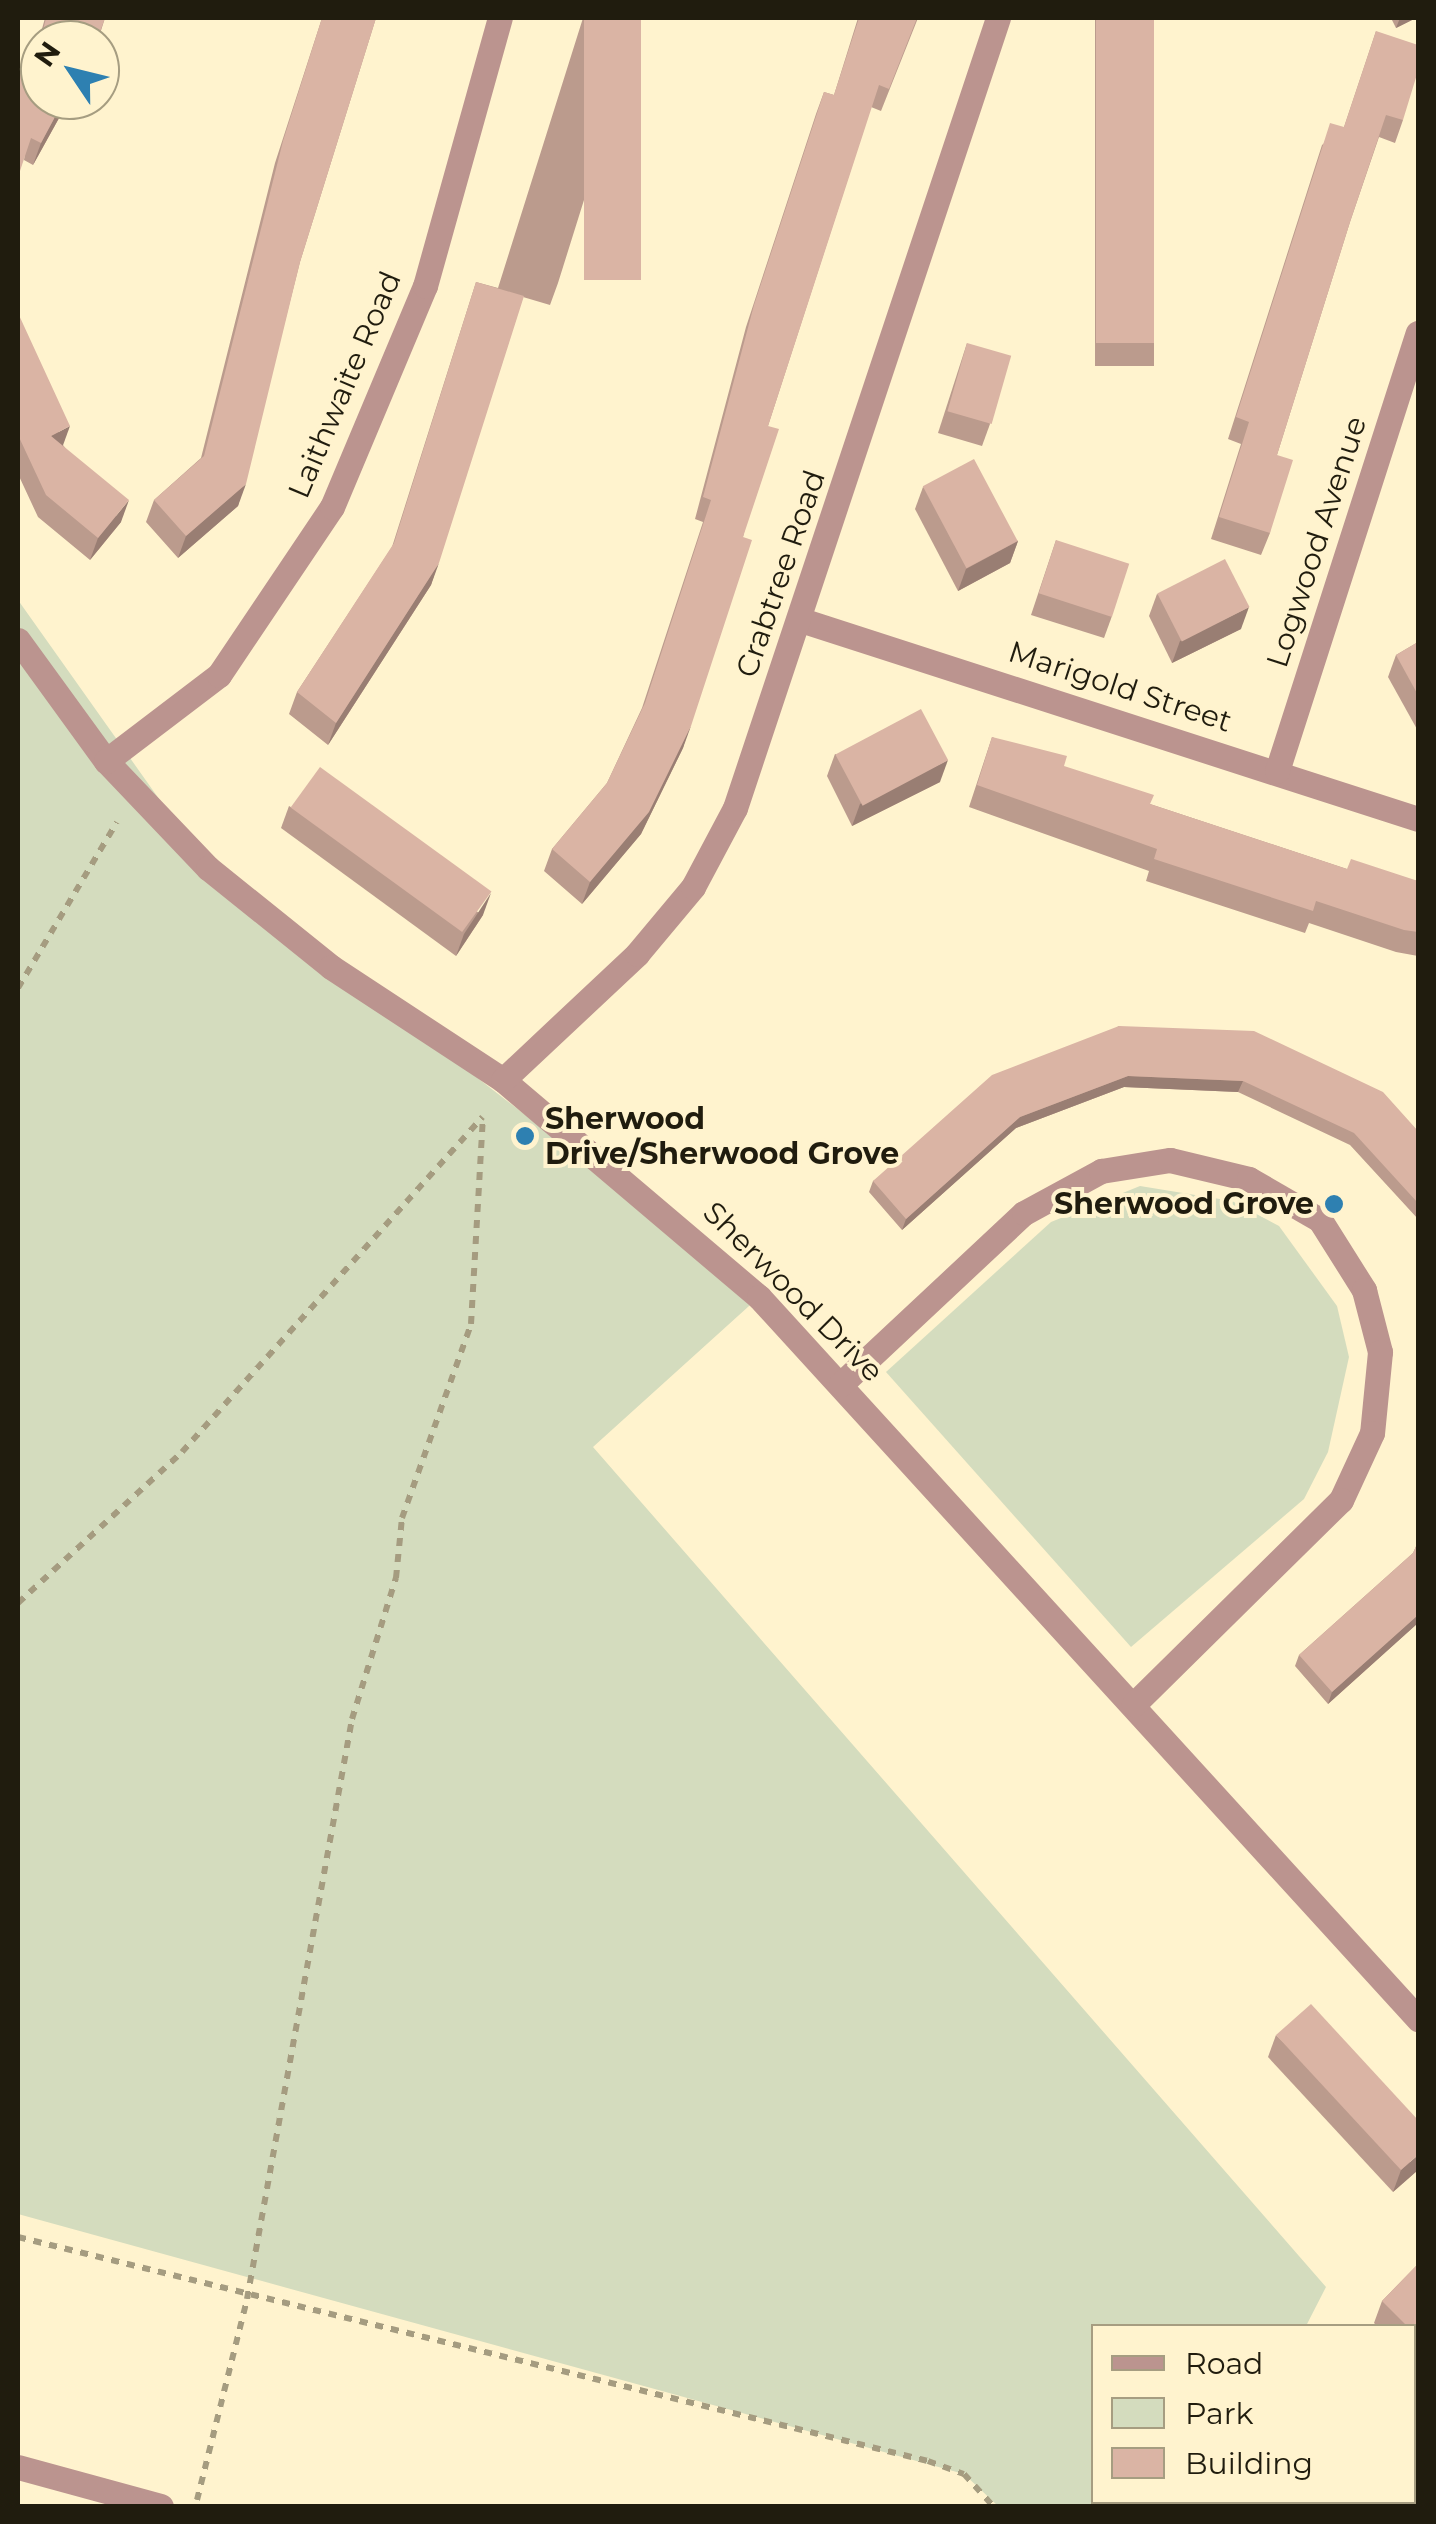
<!DOCTYPE html>
<style>
body{margin:0}
#map{position:relative;width:1436px;height:2524px;overflow:hidden;background:#fff3ce;font-family:Montserrat,sans-serif}
div>[style]{position:absolute}
.green>*{inset:0;background:#d4dcbe}
.path>*{height:6px;margin-top:-3px;transform-origin:0;background:repeating-linear-gradient(90deg,#a59c80 0 8px,transparent 0 16px)}
.minor>*{height:25px;margin:-12.5px;padding:0 12.5px;transform-origin:12.5px;border-radius:12.5px;background:#bb948f}
.wall>*{inset:0;background:#bb9b8d;transform-origin:0 0}
.shaded-wall>*{inset:0;background:#997e73}
.building>*{inset:0;background:#dab4a4;transform-origin:0 0}
.dots>*{width:28px;height:28px;translate:-50% -50%;box-sizing:border-box;border:5px solid #fff3ce;border-radius:50%}
span{translate:-50% -50%;white-space:nowrap;text-align:center;line-height:1.15;-webkit-text-stroke:8px #fff3ce;paint-order:stroke}
.street-label{font-size:30px;color:#201c0e}
.poi-label{font-size:30px;color:#201c0e;font-weight:700}
.left{translate:0 -50%;text-align:left}
.right{translate:-100% -50%;text-align:right}
.frame{position:absolute;inset:0;border:20px solid #201c0e;pointer-events:none}
.legend{position:absolute;left:1091px;top:2324px;width:325px;height:180px;box-sizing:border-box;background:#fff3ce;border:2px solid #a69d81;margin:0;padding:12px 18px;list-style:none;font-size:30px;color:#201c0e}
.legend li{display:flex;align-items:center;gap:20px;height:50px}
.legend b{width:50px;border:2px solid #a69d81}
.north{position:absolute;left:20px;top:20px;width:100px;height:100px;box-sizing:border-box;background:#fff3ce;border:2px solid #a69d81;border-radius:50%;rotate:305deg;font-size:28px;font-weight:700;line-height:40px;text-align:center;color:#201c0e}
.north::after{content:'';display:block;margin:auto;width:35px;height:45px;background:#2e80b1;clip-path:polygon(50% 0,100% 100%,50% 72%,0 100%)}
</style>
<div id="map">
<div class="green">
<i style="clip-path:polygon(18px 600px,208px 868px,759px 1297px,593px 1447px,1326px 2287px,1306px 2326px,1094px 2326px,1094px 2502px,1214px 2506px,998px 2506px,964px 2474px,18px 2214px)"></i>
<i style="clip-path:polygon(1140px 1186px,1232px 1201px,1279px 1226px,1337px 1306px,1349px 1357px,1328px 1452px,1304px 1499px,1131px 1647px,886px 1372px,1051px 1222px)"></i>
</div>
<div class="path">
<i style="left:18px;top:988px;width:193px;rotate:-59.2deg"></i>
<i style="left:18px;top:1603px;width:223px;rotate:-42.6deg"></i>
<i style="left:182px;top:1452px;width:450px;rotate:-48.1deg"></i>
<i style="left:18px;top:2237px;width:937px;rotate:13.83deg"></i>
<i style="left:928px;top:2461px;width:38px;rotate:20deg"></i>
<i style="left:964px;top:2474px;width:43px;rotate:47.8deg"></i>
<i style="left:197px;top:2500px;width:207px;rotate:-76deg"></i>
<i style="left:247px;top:2299px;width:589px;rotate:-79.74deg"></i>
<i style="left:352px;top:1719px;width:148px;rotate:-72.7deg"></i>
<i style="left:396px;top:1578px;width:60px;rotate:-84.3deg"></i>
<i style="left:402px;top:1518px;width:206px;rotate:-70.4deg"></i>
<i style="left:471px;top:1324px;width:206px;rotate:-86.7deg"></i>
</div>
<div class="minor">
<i style="left:801px;top:620px;width:648px;rotate:17.88deg"></i>
<i style="left:18px;top:640px;width:150px;rotate:54deg"></i>
<i style="left:106px;top:761px;width:148px;rotate:46.4deg"></i>
<i style="left:208px;top:868px;width:158px;rotate:38.8deg"></i>
<i style="left:331px;top:967px;width:206px;rotate:33.3deg"></i>
<i style="left:503px;top:1080px;width:336px;rotate:40.3deg"></i>
<i style="left:759px;top:1297px;width:978px;rotate:47.61deg"></i>
<i style="left:106px;top:761px;width:142px;rotate:-37.3deg"></i>
<i style="left:219px;top:675px;width:202px;rotate:-56.1deg"></i>
<i style="left:332px;top:507px;width:240px;rotate:-67.2deg"></i>
<i style="left:425px;top:286px;width:278px;rotate:-74.4deg"></i>
<i style="left:1277px;top:771px;width:460px;rotate:-72.2deg"></i>
<i style="left:503px;top:1080px;width:184px;rotate:-43.2deg"></i>
<i style="left:637px;top:954px;width:87px;rotate:-50.1deg"></i>
<i style="left:693px;top:887px;width:89px;rotate:-62deg"></i>
<i style="left:735px;top:808px;width:833px;rotate:-71.59deg"></i>
<i style="left:841px;top:1384px;width:250px;rotate:-43.1deg"></i>
<i style="left:1024px;top:1213px;width:88px;rotate:-28.6deg"></i>
<i style="left:1101px;top:1171px;width:70px;rotate:-9.1deg"></i>
<i style="left:1170px;top:1160px;width:81px;rotate:13.5deg"></i>
<i style="left:1249px;top:1179px;width:82px;rotate:30deg"></i>
<i style="left:1320px;top:1220px;width:83px;rotate:57.8deg"></i>
<i style="left:1364px;top:1290px;width:64px;rotate:75.5deg"></i>
<i style="left:1380px;top:1352px;width:81px;rotate:95.6deg"></i>
<i style="left:1372px;top:1433px;width:74px;rotate:114.8deg"></i>
<i style="left:1341px;top:1500px;width:291px;rotate:135.4deg"></i>
<i style="left:18px;top:2467px;width:148px;rotate:15.3deg"></i>
</div>
<div class="wall">
<i style="clip-path:polygon(45px 18px,105px 18px,98px 40px,40px 40px,40px 100px,69px 100px,33px 165px,24px 160px,40px 36px)"></i>
<i style="clip-path:polygon(322px 18px,376px 18px,300px 262px,238px 506px,178px 558px,146px 522px,154px 500px,201px 458px,275px 163px)"></i>
<i style="clip-path:polygon(583px 18px,641px 18px,558px 283px,550px 305px,523px 297px,431px 585px,328px 745px,289px 714px,297px 692px,392px 547px,476px 282px,498px 288px)"></i>
<i style="clip-path:polygon(858px 18px,918px 18px,881px 111px,871px 107px,768px 426px,743px 537px,683px 748px,641px 834px,582px 904px,544px 871px,552px 849px,607px 783px,642px 708px,703px 522px,695px 519px,746px 327px,816px 114px,824px 92px,834px 95px)"></i>
<i style="left:1095px;top:18px;width:59px;height:348px"></i>
<i style="clip-path:polygon(1391px 18px,1416px 18px,1396px 28px)"></i>
<i style="clip-path:polygon(1376px 31px,1403px 120px,1395px 143px,1379px 137px,1350px 222px,1277px 455px,1270px 533px,1261px 555px,1211px 539px,1241px 444px,1228px 439px,1322px 145px,1344px 127px)"></i>
<i style="clip-path:polygon(18px 313px,63px 445px,121px 522px,90px 560px,38px 517px,18px 474px)"></i>
<i style="clip-path:polygon(967px 343px,990px 424px,982px 446px,938px 433px)"></i>
<i style="clip-path:polygon(923px 487px,1018px 541px,1010px 563px,958px 591px,915px 509px)"></i>
<i style="clip-path:polygon(1056px 540px,1112px 616px,1104px 638px,1031px 615px)"></i>
<i style="clip-path:polygon(1157px 594px,1241px 629px,1172px 663px,1149px 616px)"></i>
<i style="clip-path:polygon(1418px 642px,1418px 731px,1388px 677px,1396px 655px)"></i>
<i style="clip-path:polygon(992px 737px,1150px 804px,1347px 869px,1418px 881px,1418px 956px,1396px 952px,1309px 923px,1305px 933px,1146px 881px,1149px 871px,969px 807px)"></i>
<i style="clip-path:polygon(835px 754px,940px 782px,852px 826px,827px 776px)"></i>
<i style="clip-path:polygon(289px 806px,483px 915px,456px 956px,281px 828px)"></i>
<i style="clip-path:polygon(1119px 1026px,1418px 1131px,1418px 1219px,1350px 1145px,1238px 1092px,1124px 1087px,1016px 1128px,902px 1230px,869px 1192px,873px 1181px)"></i>
<i style="clip-path:polygon(1418px 1542px,1418px 1623px,1328px 1704px,1295px 1666px,1299px 1655px,1413px 1553px)"></i>
<i style="clip-path:polygon(1276px 2035px,1418px 2170px,1393px 2192px,1268px 2057px)"></i>
<i style="clip-path:polygon(1418px 2264px,1418px 2344px,1414px 2349px,1414px 2326px,1377px 2326px,1374px 2323px,1382px 2301px)"></i>
</div>
<div class="shaded-wall">
<i style="clip-path:polygon(1400px 18px,1416px 18px,1396px 28px)"></i>
<i style="clip-path:polygon(64px 100px,69px 100px,33px 165px,41px 143px)"></i>
<i style="clip-path:polygon(70px 426px,62px 448px,51px 436px)"></i>
<i style="clip-path:polygon(246px 484px,238px 506px,178px 558px,186px 536px)"></i>
<i style="clip-path:polygon(129px 500px,121px 522px,90px 560px,98px 538px)"></i>
<i style="clip-path:polygon(1018px 541px,1010px 563px,958px 591px,966px 569px)"></i>
<i style="clip-path:polygon(439px 563px,431px 585px,328px 745px,336px 723px)"></i>
<i style="clip-path:polygon(1249px 607px,1241px 629px,1172px 663px,1180px 641px)"></i>
<i style="clip-path:polygon(691px 726px,683px 748px,641px 834px,582px 904px,590px 882px)"></i>
<i style="clip-path:polygon(948px 760px,940px 782px,852px 826px,860px 804px)"></i>
<i style="clip-path:polygon(491px 893px,483px 915px,456px 956px,464px 934px)"></i>
<i style="clip-path:polygon(1128px 1076px,1243px 1081px,1238px 1092px,1124px 1087px,1016px 1128px,902px 1230px,906px 1219px,1020px 1117px)"></i>
<i style="clip-path:polygon(1418px 1615px,1418px 1623px,1328px 1704px,1332px 1692px)"></i>
<i style="clip-path:polygon(1418px 2155px,1418px 2170px,1393px 2192px,1401px 2170px)"></i>
<i style="clip-path:polygon(1418px 2330px,1418px 2344px,1414px 2349px,1414px 2337px)"></i>
</div>
<div class="building">
<i style="clip-path:polygon(46px 18px,105px 18px,97px 40px,40px 40px,40px 100px,64px 100px,41px 143px,31px 138px,18px 177px,18px 72px,43px 30px)"></i>
<i style="clip-path:polygon(322px 18px,376px 18px,300px 262px,246px 484px,186px 536px,154px 500px,204px 456px,283px 141px)"></i>
<i style="left:584px;top:18px;width:57px;height:262px"></i>
<i style="clip-path:polygon(859px 18px,917px 18px,889px 89px,879px 85px,768px 426px,779px 429px,743px 537px,752px 540px,691px 726px,649px 812px,590px 882px,552px 849px,607px 783px,645px 703px,711px 500px,703px 497px,754px 305px,824px 92px,834px 95px)"></i>
<i style="left:1096px;top:18px;width:58px;height:325px"></i>
<i style="clip-path:polygon(1376px 31px,1418px 45px,1418px 71px,1403px 120px,1386px 115px,1350px 222px,1277px 455px,1293px 460px,1270px 533px,1219px 517px,1249px 422px,1236px 417px,1330px 123px,1344px 127px)"></i>
<i style="clip-path:polygon(476px 282px,524px 296px,439px 563px,336px 723px,297px 692px,394px 543px)"></i>
<i style="clip-path:polygon(18px 313px,70px 426px,51px 436px,129px 500px,98px 538px,46px 495px,18px 435px)"></i>
<i style="left:967px;top:343px;width:46px;height:71px;rotate:16deg"></i>
<i style="left:974px;top:459px;width:93px;height:58px;rotate:62deg"></i>
<i style="left:1056px;top:540px;width:77px;height:56px;rotate:18deg"></i>
<i style="left:1225px;top:559px;width:54px;height:76px;rotate:63deg"></i>
<i style="clip-path:polygon(1418px 642px,1418px 695px,1396px 655px)"></i>
<i style="left:921px;top:709px;width:58px;height:97px;rotate:62deg"></i>
<i style="clip-path:polygon(992px 737px,1067px 756px,1064px 766px,1154px 795px,1150px 804px,1347px 869px,1351px 859px,1418px 881px,1418px 932px,1404px 930px,1316px 901px,1313px 911px,1154px 859px,1157px 849px,977px 785px)"></i>
<i style="left:320px;top:767px;width:212px;height:50px;rotate:36deg"></i>
<i style="clip-path:polygon(1119px 1026px,1254px 1031px,1383px 1092px,1418px 1131px,1418px 1203px,1354px 1133px,1243px 1081px,1128px 1076px,1020px 1117px,906px 1219px,873px 1181px,992px 1075px)"></i>
<i style="clip-path:polygon(1418px 1542px,1418px 1615px,1332px 1692px,1299px 1655px,1413px 1553px)"></i>
<i style="clip-path:polygon(1311px 2004px,1418px 2120px,1418px 2155px,1401px 2170px,1276px 2035px)"></i>
<i style="clip-path:polygon(1418px 2264px,1418px 2330px,1415px 2334px,1414px 2326px,1407px 2326px,1382px 2301px)"></i>
<i style="clip-path:polygon(1292px 2502px,1357px 2502px,1352px 2506px,1287px 2506px)"></i>
</div>
<div class="dots">
<i style="left:525px;top:1136px;background:#2e80b1"></i>
<i style="left:1334px;top:1204px;background:#2e80b1"></i>
</div>
<div class="street-label">
<span style="left:345px;top:385px;rotate:-67deg">Laithwaite Road</span>
<span style="left:1317px;top:542px;rotate:-72deg">Logwood Avenue</span>
<span style="left:781px;top:574px;rotate:-71deg">Crabtree Road</span>
<span style="left:1120px;top:687px;rotate:18deg">Marigold Street</span>
<span style="left:793px;top:1292px;rotate:45deg">Sherwood Drive</span>
</div>
<div class="poi-label">
<span class="left" style="left:545px;top:1136px">Sherwood<br>Drive/Sherwood Grove</span>
<span class="right" style="left:1314px;top:1204px">Sherwood Grove</span>
</div>
<div class="frame"></div>
<ul class="legend">
<li><b style="height:12px;background:#bb948f"></b>Road</li>
<li><b style="height:28px;background:#d4dcbe"></b>Park</li>
<li><b style="height:28px;background:#dab4a4"></b>Building</li>
</ul>
<div class="north">N</div>
</div>
